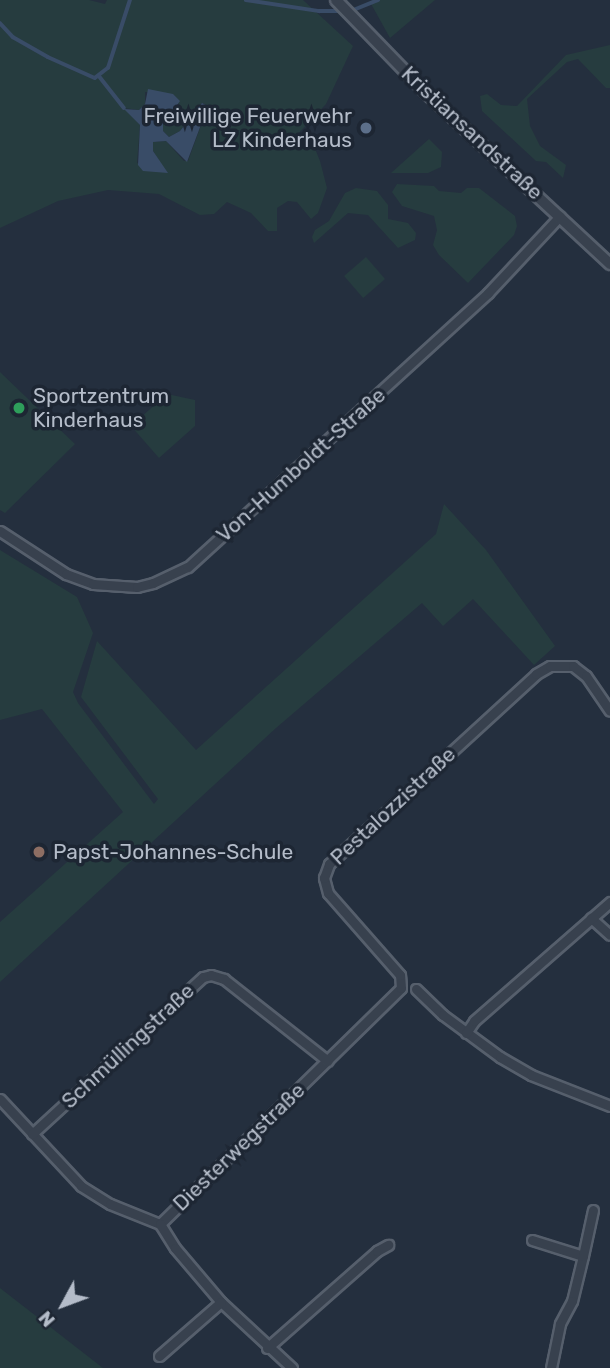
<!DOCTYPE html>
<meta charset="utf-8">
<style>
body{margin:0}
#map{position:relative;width:610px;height:1368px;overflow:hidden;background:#242f3e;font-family:Rubik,sans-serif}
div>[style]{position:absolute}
.green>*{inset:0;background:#263c3f;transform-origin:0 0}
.water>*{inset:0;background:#394c67}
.stream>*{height:3.5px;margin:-1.75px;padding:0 1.75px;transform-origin:1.75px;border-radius:1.75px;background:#394c67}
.roads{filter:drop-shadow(2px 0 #565f6c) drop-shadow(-2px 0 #565f6c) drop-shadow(0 2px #565f6c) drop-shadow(0 -2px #565f6c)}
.minor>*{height:9px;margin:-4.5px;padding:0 4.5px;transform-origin:4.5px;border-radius:4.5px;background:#38414e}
.tertiary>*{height:10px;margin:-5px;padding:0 5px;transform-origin:5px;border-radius:5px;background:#38414e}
.dots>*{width:19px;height:19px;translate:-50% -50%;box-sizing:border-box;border:4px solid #1d2633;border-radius:50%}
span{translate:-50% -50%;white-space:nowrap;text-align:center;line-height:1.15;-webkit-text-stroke:7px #1d2633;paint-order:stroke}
.poi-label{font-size:21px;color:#b4bcc9}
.right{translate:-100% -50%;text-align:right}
.left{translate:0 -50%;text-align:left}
.street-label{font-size:21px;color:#b4bcc9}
.north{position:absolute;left:28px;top:1270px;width:70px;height:70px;-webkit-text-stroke:5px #1d2633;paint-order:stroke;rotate:229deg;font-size:19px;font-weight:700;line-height:28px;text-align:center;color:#b4bcc9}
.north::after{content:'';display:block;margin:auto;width:24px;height:32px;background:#b4bcc9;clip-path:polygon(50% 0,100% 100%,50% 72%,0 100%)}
</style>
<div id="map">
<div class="green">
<i style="clip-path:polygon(evenodd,0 0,89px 0,105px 4px,107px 0,303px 0,353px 46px,326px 104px,296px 136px,316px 151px,320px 161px,327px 188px,318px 213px,311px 219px,297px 202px,288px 201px,277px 208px,277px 231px,268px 231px,251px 213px,227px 202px,214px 214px,200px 215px,159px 194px,108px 190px,58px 201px,0 228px,0 0,145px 92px,166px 93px,180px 105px,163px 124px,163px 131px,169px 137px,180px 131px,202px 103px,208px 106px,188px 161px,184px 161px,166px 141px,153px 142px,153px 151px,166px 172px,137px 163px,140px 125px,124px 108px,139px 110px,145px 104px,145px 92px)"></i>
<i style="clip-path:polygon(372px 0,435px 0,390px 38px,370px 2px)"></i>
<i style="clip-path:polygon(610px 45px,610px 88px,606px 88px,578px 59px,567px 62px,527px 99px,530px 126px,540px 146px,566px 165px,563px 178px,546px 162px,536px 161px,482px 111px,480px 96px,487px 94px,501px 105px,517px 106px,566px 55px)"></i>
<i style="clip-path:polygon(429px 139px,442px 152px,441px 167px,428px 173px,391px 173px)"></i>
<i style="clip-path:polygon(397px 184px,434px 186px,439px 191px,461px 193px,467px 188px,479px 188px,515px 216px,517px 226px,514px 235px,468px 283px,439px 255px,433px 245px,437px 230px,434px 216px,402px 206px,392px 192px)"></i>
<i style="clip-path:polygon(356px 188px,377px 191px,388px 205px,388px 219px,408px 223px,416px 233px,415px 240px,398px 248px,368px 215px,348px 213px,314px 243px,312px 237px,315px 230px,329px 221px,345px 193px)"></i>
<i style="left:366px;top:257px;width:29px;height:29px;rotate:49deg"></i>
<i style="clip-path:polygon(0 372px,75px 444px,5px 513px,0 510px)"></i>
<i style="clip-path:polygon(167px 394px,195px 400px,195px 426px,159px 458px,131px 426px)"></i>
<i style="clip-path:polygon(444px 504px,486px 550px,555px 646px,534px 665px,473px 599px,443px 626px,422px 603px,276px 728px,0 982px,0 922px,123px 812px,42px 709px,0 720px,0 550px,77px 597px,93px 633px,73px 692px,78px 703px,154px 804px,158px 799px,81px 697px,97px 641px,196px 750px,436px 534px)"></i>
<i style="clip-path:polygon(0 1288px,103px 1368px,0 1368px)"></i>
</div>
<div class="water">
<i style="clip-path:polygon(148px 89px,173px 94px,180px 101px,163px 124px,163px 131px,169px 137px,180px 131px,202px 103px,208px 106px,187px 162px,166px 141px,153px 142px,153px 151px,168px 173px,143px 171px,138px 165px,140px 125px,124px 109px,139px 110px,145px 104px)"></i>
</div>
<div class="stream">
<i style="left:246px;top:0;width:74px;rotate:8.6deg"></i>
<i style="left:319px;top:11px;width:24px"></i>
<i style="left:351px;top:11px;width:29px;rotate:-22deg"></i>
<i style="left:0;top:23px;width:19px;rotate:47deg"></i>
<i style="left:13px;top:37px;width:40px;rotate:29.7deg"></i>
<i style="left:48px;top:57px;width:51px;rotate:24.1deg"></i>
<i style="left:95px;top:78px;width:16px;rotate:-38deg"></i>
<i style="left:108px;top:68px;width:71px;rotate:-72.1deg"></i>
<i style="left:100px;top:77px;width:39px;rotate:52deg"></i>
</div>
<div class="roads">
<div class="minor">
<i style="left:0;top:531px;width:79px;rotate:33.1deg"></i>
<i style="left:66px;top:574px;width:29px;rotate:20deg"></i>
<i style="left:93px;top:584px;width:44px;rotate:3.9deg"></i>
<i style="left:137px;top:587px;width:16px;rotate:-14deg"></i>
<i style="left:153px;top:583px;width:38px;rotate:-25deg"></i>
<i style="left:188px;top:567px;width:406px;rotate:-42.4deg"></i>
<i style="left:488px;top:293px;width:105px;rotate:-46.9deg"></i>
<i style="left:591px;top:918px;width:25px;rotate:42deg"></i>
<i style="left:416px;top:989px;width:37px;rotate:44deg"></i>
<i style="left:443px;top:1015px;width:71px;rotate:36.4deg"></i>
<i style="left:500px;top:1057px;width:36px;rotate:30deg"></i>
<i style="left:531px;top:1075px;width:85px;rotate:21.4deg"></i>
<i style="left:466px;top:1033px;width:14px;rotate:-56deg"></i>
<i style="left:474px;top:1021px;width:181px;rotate:-41.2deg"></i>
<i style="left:0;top:1099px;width:119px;rotate:47deg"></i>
<i style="left:81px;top:1186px;width:34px;rotate:32deg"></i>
<i style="left:110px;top:1204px;width:54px;rotate:21.8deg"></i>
<i style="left:160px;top:1224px;width:337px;rotate:-44.4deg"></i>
<i style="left:401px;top:988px;width:13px;rotate:-94deg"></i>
<i style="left:400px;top:975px;width:109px;rotate:-131.3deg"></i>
<i style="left:328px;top:893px;width:16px;rotate:-105deg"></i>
<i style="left:324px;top:878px;width:15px;rotate:-70deg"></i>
<i style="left:329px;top:864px;width:281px;rotate:-42.5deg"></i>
<i style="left:536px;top:674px;width:16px;rotate:-30deg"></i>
<i style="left:550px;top:666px;width:23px"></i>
<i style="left:573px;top:666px;width:16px;rotate:38deg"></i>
<i style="left:586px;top:676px;width:42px;rotate:55.6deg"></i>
<i style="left:32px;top:1134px;width:232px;rotate:-42.6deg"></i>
<i style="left:203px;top:977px;width:8px;rotate:-14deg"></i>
<i style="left:211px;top:975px;width:14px;rotate:17deg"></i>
<i style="left:224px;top:979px;width:132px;rotate:38.3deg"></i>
<i style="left:160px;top:1224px;width:28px;rotate:58deg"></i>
<i style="left:175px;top:1248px;width:71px;rotate:49.6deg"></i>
<i style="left:221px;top:1302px;width:97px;rotate:42.9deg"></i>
<i style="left:532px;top:1240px;width:53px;rotate:17.4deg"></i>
<i style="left:583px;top:1256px;width:46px;rotate:103.7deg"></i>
<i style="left:572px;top:1301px;width:26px;rotate:118deg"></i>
<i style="left:560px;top:1324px;width:45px;rotate:101.6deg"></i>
<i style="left:583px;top:1256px;width:47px;rotate:-77.7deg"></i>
<i style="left:267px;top:1348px;width:147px;rotate:-41.4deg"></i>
<i style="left:377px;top:1251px;width:13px;rotate:-29deg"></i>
<i style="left:159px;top:1356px;width:82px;rotate:-41.1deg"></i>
</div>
<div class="tertiary">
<i style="left:336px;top:0;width:128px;rotate:45.9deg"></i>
<i style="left:425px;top:92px;width:253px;rotate:42.9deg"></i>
</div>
</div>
<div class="dots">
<i style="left:366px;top:128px;background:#5c6f8a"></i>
<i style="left:19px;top:408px;background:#2e9e5b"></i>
<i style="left:39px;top:852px;background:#8d6e63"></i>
</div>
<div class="poi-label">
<span class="right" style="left:352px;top:128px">Freiwillige Feuerwehr<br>LZ Kinderhaus</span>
<span class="left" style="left:33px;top:408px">Sportzentrum<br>Kinderhaus</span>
<span class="left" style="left:53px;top:852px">Papst-Johannes-Schule</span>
</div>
<div class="street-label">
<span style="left:472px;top:133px;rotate:43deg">Kristiansandstraße</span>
<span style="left:301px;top:465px;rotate:-42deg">Von-Humboldt-Straße</span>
<span style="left:393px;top:806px;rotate:-43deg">Pestalozzistraße</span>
<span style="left:128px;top:1046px;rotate:-43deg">Schmüllingstraße</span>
<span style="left:239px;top:1147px;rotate:-44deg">Diesterwegstraße</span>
</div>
<div class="north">N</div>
</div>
